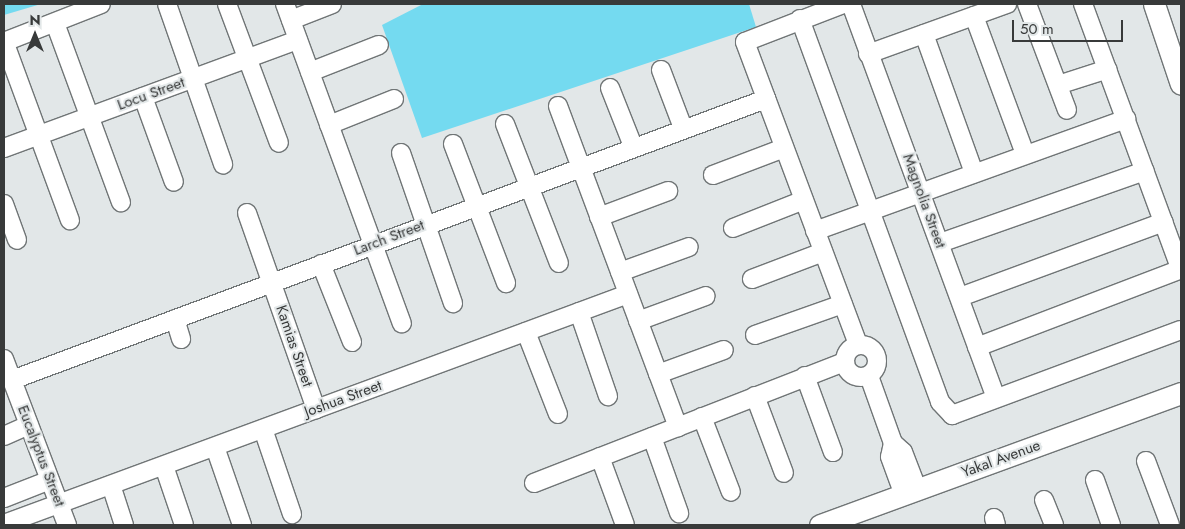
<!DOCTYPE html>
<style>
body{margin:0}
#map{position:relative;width:1185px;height:529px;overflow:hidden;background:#e2e7e8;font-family:Jost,sans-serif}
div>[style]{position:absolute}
.green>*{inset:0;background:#74daf0}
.roads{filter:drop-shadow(1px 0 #707576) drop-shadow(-1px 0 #707576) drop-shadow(0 1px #707576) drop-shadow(0 -1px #707576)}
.minor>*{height:18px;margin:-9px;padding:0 9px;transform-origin:9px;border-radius:9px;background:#fff}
.minor>.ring{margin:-9px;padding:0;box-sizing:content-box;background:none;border:18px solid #fff;border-radius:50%}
.tertiary>*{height:21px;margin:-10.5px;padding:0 10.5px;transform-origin:10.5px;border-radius:10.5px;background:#fff}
span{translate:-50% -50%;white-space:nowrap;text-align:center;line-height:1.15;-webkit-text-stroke:4px #e2e7e8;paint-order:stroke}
.street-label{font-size:15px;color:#383a3a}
.frame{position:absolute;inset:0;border:5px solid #383a3a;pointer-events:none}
.north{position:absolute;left:10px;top:10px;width:50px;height:50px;-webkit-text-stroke:4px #e2e7e8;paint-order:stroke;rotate:0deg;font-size:14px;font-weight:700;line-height:20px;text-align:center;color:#383a3a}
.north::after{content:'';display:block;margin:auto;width:18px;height:22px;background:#383a3a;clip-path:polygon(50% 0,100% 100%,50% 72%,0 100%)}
.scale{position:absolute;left:1012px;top:20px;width:111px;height:22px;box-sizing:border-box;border:2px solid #383a3a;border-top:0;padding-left:6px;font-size:15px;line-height:18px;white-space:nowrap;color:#383a3a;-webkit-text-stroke:4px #e2e7e8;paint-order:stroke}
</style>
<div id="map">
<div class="green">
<i style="clip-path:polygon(4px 4px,41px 4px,4px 15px)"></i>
<i style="clip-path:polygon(423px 4px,749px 4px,756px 27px,422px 138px,382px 25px)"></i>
</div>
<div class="roads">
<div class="minor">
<i style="left:167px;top:4px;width:170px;rotate:70.7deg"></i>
<i style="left:227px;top:4px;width:148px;rotate:69.5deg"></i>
<i style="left:285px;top:4px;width:340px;rotate:69.9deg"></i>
<i style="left:843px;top:4px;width:105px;rotate:158.8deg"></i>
<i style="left:745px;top:42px;width:323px;rotate:69.5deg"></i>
<i style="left:851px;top:4px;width:420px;rotate:69.8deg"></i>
<i style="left:1027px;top:4px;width:113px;rotate:69.3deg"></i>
<i style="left:1083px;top:4px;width:283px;rotate:69.8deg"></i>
<i style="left:974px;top:16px;width:147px;rotate:69.7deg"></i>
<i style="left:800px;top:19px;width:408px;rotate:69.9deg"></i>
<i style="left:940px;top:402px;width:18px;rotate:47deg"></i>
<i style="left:952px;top:415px;width:244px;rotate:-20.4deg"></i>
<i style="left:291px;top:20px;width:44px;rotate:-21.3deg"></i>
<i style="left:55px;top:23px;width:191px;rotate:69.8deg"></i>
<i style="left:924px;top:34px;width:148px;rotate:70.2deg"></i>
<i style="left:4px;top:41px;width:191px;rotate:69.8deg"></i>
<i style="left:4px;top:42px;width:104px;rotate:-21.4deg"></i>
<i style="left:868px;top:54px;width:148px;rotate:-19.8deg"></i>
<i style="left:661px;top:70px;width:62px;rotate:69.2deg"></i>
<i style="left:310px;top:72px;width:74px;rotate:-21.4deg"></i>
<i style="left:1058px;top:85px;width:52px;rotate:-17.7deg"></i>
<i style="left:610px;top:88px;width:62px;rotate:68.4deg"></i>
<i style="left:143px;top:97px;width:90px;rotate:70deg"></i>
<i style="left:558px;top:106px;width:343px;rotate:69.5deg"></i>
<i style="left:505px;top:124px;width:149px;rotate:68.8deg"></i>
<i style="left:329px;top:125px;width:70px;rotate:-21.8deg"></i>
<i style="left:453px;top:144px;width:149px;rotate:69.1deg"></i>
<i style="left:4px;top:148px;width:313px;rotate:-20.2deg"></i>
<i style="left:401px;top:153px;width:159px;rotate:70.9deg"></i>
<i style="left:713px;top:175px;width:76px;rotate:-20.8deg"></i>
<i style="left:4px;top:204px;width:38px;rotate:70deg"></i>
<i style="left:247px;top:213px;width:208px;rotate:70.6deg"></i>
<i style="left:599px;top:217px;width:74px;rotate:-20.6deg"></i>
<i style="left:733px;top:228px;width:76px;rotate:-21.5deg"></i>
<i style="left:815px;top:231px;width:331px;rotate:-19.8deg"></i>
<i style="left:940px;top:243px;width:217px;rotate:-19.4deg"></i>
<i style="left:321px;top:264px;width:84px;rotate:68.3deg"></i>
<i style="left:620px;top:272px;width:73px;rotate:-19.9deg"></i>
<i style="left:752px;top:279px;width:76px;rotate:-20.8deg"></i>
<i style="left:960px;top:297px;width:217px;rotate:-20.2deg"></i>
<i style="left:579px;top:312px;width:89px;rotate:71deg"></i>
<i style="left:175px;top:319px;width:21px;rotate:73deg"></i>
<i style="left:638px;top:321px;width:72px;rotate:-20.2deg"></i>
<i style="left:526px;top:332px;width:88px;rotate:68.7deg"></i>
<i style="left:755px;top:335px;width:93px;rotate:-19.4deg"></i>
<i class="ring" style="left:845px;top:345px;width:14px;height:14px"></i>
<i style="left:977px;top:347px;width:218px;rotate:-20.9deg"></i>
<i style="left:4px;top:359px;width:178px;rotate:69.2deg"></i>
<i style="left:658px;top:374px;width:70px;rotate:-20deg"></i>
<i style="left:805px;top:376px;width:81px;rotate:69.8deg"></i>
<i style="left:869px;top:376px;width:71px;rotate:70.3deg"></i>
<i style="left:893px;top:443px;width:13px;rotate:42deg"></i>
<i style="left:903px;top:452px;width:40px;rotate:69deg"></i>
<i style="left:12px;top:380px;width:805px;rotate:-20.44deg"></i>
<i style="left:755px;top:396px;width:82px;rotate:69.4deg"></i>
<i style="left:702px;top:417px;width:80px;rotate:68.9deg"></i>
<i style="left:263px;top:429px;width:90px;rotate:71.2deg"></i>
<i style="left:4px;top:436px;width:27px;rotate:-24deg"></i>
<i style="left:652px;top:437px;width:81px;rotate:70.4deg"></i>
<i style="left:893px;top:443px;width:14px;rotate:102deg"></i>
<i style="left:890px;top:457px;width:40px;rotate:69.8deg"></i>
<i style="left:215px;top:447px;width:83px;rotate:70.9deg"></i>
<i style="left:600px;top:457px;width:72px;rotate:69.8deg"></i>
<i style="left:1146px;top:461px;width:68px;rotate:69.4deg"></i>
<i style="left:164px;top:466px;width:62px;rotate:71.3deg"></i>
<i style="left:1095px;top:480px;width:48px;rotate:70.4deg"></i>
<i style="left:534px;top:483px;width:334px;rotate:-21.3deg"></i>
<i style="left:111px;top:485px;width:42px;rotate:72deg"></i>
<i style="left:4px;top:498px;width:49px;rotate:-21.4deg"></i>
<i style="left:1044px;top:500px;width:27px;rotate:68deg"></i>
<i style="left:994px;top:518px;width:7px;rotate:74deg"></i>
<i style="left:4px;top:524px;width:665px;rotate:-20.23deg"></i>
</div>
<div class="tertiary">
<i style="left:1154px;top:4px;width:84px;rotate:71.4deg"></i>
<i style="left:820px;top:525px;width:384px;rotate:-20.1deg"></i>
</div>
</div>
<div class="street-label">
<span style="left:151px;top:94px;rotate:-20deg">Locu Street</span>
<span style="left:924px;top:201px;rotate:70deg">Magnolia Street</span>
<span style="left:389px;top:238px;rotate:-21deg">Larch Street</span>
<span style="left:294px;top:346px;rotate:71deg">Kamias Street</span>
<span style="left:343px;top:399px;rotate:-20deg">Joshua Street</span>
<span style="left:41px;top:456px;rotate:69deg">Eucalyptus Street</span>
<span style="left:1001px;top:459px;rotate:-20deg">Yakal Avenue</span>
</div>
<div class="frame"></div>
<div class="north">N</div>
<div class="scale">50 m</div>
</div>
